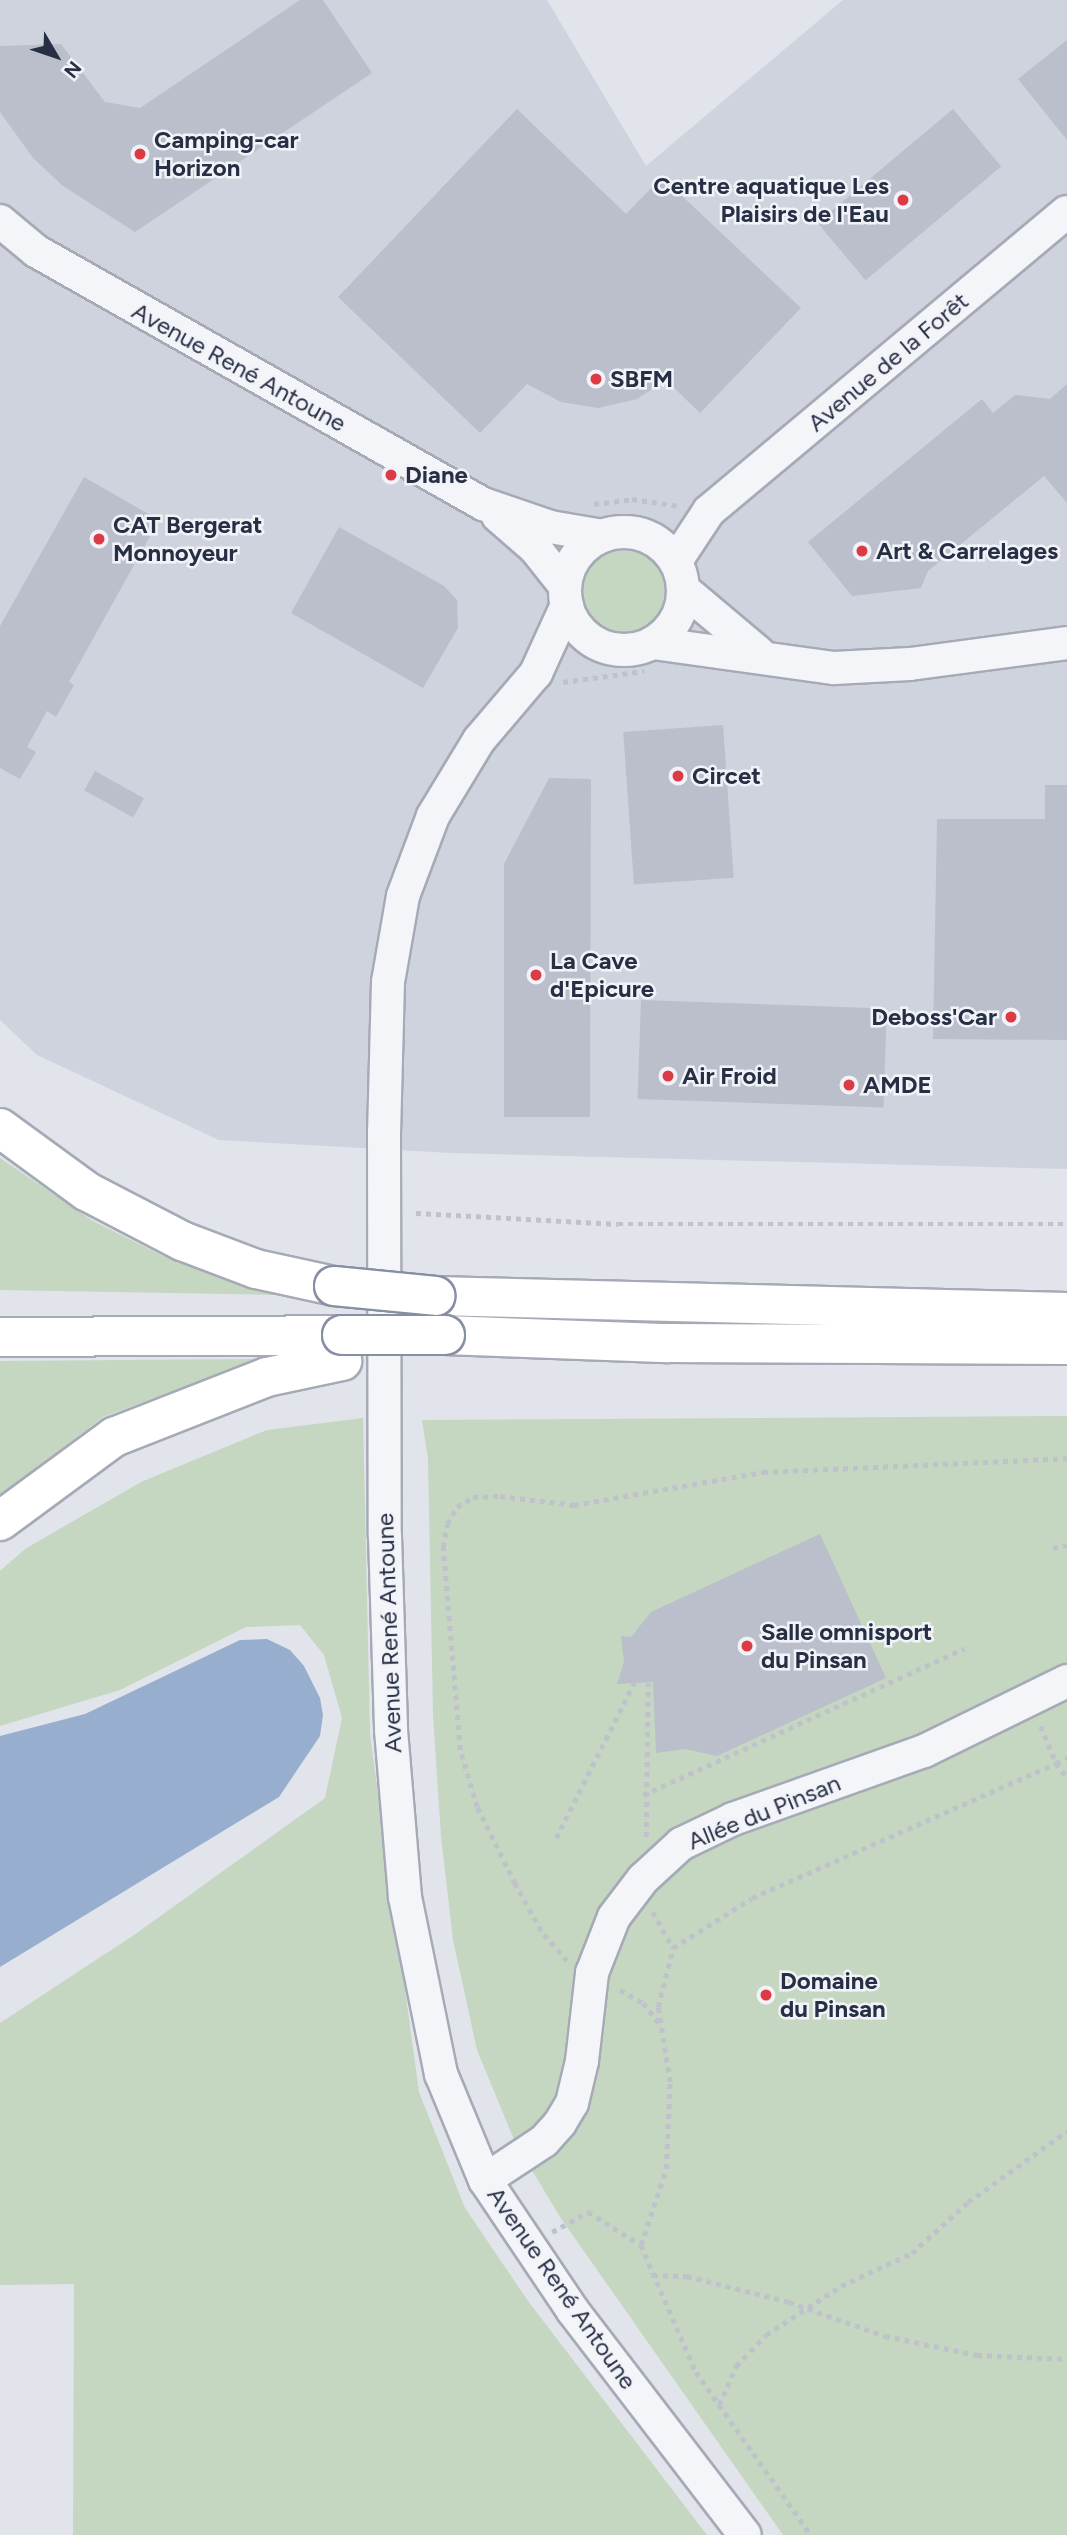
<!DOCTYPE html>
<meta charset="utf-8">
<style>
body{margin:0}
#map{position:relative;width:1067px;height:2535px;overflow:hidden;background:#e1e4eb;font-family:Figtree,sans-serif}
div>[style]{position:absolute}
.built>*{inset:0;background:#cfd3dd}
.green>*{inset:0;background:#c5d6c1}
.round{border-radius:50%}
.water>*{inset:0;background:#98aece}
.building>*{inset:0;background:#babfcb;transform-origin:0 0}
.path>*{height:4.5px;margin-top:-2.25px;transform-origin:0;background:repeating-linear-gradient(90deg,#bfc2ca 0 5px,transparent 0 10px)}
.roads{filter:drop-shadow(2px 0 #a5aab6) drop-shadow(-2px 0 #a5aab6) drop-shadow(0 2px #a5aab6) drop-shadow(0 -2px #a5aab6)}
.minor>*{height:32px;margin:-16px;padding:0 16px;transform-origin:16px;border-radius:16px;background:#f4f5f9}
.minor>.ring{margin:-16px;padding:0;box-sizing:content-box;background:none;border:32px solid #f4f5f9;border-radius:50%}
.motorway>*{height:38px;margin:-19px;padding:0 19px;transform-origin:19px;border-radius:19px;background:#fff}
.bridges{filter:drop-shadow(2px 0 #878fa3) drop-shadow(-2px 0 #878fa3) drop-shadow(0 2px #878fa3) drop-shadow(0 -2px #878fa3)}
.motorway-bridge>*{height:38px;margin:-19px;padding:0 19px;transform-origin:19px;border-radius:19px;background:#fff}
.dots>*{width:19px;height:19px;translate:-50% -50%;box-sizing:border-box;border:4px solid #f1f3f8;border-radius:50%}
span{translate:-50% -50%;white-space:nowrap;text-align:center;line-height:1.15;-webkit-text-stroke:5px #f1f3f8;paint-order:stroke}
.poi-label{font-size:24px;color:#272f45;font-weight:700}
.left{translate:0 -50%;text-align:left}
.right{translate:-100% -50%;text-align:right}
.street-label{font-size:24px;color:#272f45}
.north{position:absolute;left:21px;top:21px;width:70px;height:70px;-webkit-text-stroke:5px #f1f3f8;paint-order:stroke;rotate:129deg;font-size:19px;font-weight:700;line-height:28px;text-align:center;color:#272f45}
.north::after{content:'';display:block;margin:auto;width:24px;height:32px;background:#272f45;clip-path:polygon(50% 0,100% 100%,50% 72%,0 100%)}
</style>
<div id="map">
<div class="built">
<i style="clip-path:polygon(0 0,547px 0,646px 166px,843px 0,1067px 0,1067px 1169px,451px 1153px,219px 1140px,37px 1055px,0 1020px)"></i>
</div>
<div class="green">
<i class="round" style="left:583px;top:548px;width:84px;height:84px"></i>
<i style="clip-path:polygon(0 1158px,93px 1221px,163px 1256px,277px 1295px,0 1290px)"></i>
<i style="clip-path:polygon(261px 1359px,103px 1417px,0 1496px,0 1361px)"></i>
<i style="clip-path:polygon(1067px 1416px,1067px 2535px,783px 2535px,560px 2217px,515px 2142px,477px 2050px,453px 1940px,441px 1836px,433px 1715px,428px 1459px,422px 1420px)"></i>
<i style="clip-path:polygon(363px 1418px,370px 1734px,419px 2092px,465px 2208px,528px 2301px,707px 2535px,73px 2535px,74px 2284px,0 2285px,0 2023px,134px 1935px,325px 1798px,342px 1718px,324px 1655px,300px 1625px,246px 1627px,120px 1690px,0 1726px,0 1571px,25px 1549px,141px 1482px,267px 1430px)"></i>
</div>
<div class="water">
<i style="clip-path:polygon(267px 1639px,290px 1650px,304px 1666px,320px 1698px,323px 1715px,320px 1736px,279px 1797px,0 1967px,0 1736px,85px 1714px,240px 1640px)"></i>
</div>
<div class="building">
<i style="clip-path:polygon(300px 0,323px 0,372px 73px,135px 232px,63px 186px,33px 158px,0 112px,0 46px,61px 44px,105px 102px,140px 108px)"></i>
<i style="clip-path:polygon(1067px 40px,1067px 140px,1018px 79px)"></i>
<i style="clip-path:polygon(517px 109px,626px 214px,662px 177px,801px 308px,700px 413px,666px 380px,637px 399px,598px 408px,561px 402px,527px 384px,480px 433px,338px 297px)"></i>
<i style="left:953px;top:109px;width:75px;height:177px;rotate:50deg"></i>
<i style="clip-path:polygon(1067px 384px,1067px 503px,1044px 476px,928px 571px,921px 588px,852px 596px,808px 542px,982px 399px,993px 413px,1015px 395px,1050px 399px)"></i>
<i style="clip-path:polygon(84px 477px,159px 520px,69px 682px,74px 685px,56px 717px,47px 711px,27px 747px,36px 752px,20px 779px,0 768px,0 626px)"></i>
<i style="clip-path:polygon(339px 527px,444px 586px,457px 600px,458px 628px,423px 688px,291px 613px)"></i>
<i style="left:723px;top:725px;width:153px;height:100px;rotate:86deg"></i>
<i style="left:95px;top:771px;width:56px;height:22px;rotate:29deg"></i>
<i style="clip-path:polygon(549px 778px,591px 779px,590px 1117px,504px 1117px,504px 864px)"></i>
<i style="clip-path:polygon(1045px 785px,1067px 785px,1067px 1040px,933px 1039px,937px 819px,1045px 819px)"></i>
<i style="left:641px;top:1000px;width:246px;height:99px;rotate:2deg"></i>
<i style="clip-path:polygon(820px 1534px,886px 1678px,717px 1756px,685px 1749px,656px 1753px,653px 1682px,617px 1684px,624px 1662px,621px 1636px,631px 1637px,651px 1612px)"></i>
</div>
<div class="path">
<i style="left:594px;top:504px;width:38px;rotate:-7deg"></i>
<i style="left:632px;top:499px;width:48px;rotate:8.5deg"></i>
<i style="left:563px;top:682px;width:82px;rotate:-7.7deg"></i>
<i style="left:416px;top:1213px;width:202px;rotate:3.1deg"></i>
<i style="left:618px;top:1224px;width:449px"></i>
<i style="left:1053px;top:1548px;width:14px;rotate:-12deg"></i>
<i style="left:1041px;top:1726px;width:40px;rotate:68deg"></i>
<i style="left:1056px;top:1763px;width:12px;rotate:-24deg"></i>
<i style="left:643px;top:1795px;width:353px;rotate:-24.5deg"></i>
<i style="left:646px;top:1837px;width:154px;rotate:-89.3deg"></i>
<i style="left:556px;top:1838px;width:174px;rotate:-63.3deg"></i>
<i style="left:653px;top:1912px;width:41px;rotate:60.9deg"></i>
<i style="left:567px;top:1961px;width:40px;rotate:-131deg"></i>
<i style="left:541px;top:1931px;width:54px;rotate:-119deg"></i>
<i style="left:515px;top:1884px;width:86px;rotate:-116.3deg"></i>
<i style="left:477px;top:1807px;width:59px;rotate:-106.6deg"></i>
<i style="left:460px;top:1750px;width:204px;rotate:-94.8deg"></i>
<i style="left:443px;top:1547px;width:23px;rotate:-80deg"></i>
<i style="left:447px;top:1524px;width:20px;rotate:-60deg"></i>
<i style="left:457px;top:1507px;width:19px;rotate:-32deg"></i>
<i style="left:473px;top:1497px;width:27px;rotate:-2deg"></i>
<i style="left:500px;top:1496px;width:75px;rotate:6.9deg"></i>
<i style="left:574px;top:1505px;width:192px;rotate:-9.9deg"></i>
<i style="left:763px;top:1472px;width:304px;rotate:-2.6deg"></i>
<i style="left:620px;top:1990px;width:26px;rotate:29deg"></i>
<i style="left:643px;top:2003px;width:28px;rotate:51deg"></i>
<i style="left:552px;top:2232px;width:41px;rotate:-29.1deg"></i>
<i style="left:588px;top:2212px;width:62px;rotate:31.9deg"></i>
<i style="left:641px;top:2245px;width:138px;rotate:66.6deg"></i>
<i style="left:696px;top:2372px;width:199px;rotate:54.8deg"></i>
<i style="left:641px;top:2245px;width:80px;rotate:-71.8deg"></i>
<i style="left:666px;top:2169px;width:87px;rotate:-87.4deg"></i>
<i style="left:670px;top:2082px;width:76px;rotate:-99.1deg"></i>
<i style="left:658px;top:2007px;width:61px;rotate:-75.7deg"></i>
<i style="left:673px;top:1948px;width:93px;rotate:-32.3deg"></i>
<i style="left:752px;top:1898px;width:333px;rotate:-23.9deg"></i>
<i style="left:1056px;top:1763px;width:18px;rotate:52deg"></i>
<i style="left:653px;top:2275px;width:34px;rotate:2deg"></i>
<i style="left:687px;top:2276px;width:105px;rotate:14.3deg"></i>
<i style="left:789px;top:2302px;width:102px;rotate:19.5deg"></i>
<i style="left:885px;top:2336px;width:94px;rotate:11.7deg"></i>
<i style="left:977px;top:2355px;width:90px;rotate:2.5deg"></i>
<i style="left:719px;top:2405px;width:43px;rotate:-66.4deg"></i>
<i style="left:736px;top:2366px;width:43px;rotate:-45.9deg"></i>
<i style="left:766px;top:2335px;width:90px;rotate:-33.2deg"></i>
<i style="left:841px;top:2286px;width:78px;rotate:-24.9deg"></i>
<i style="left:912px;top:2253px;width:76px;rotate:-42.3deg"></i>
<i style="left:968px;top:2202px;width:122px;rotate:-35.6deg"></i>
</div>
<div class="roads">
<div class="minor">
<i style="left:0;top:221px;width:47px;rotate:39.8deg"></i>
<i style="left:36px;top:251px;width:514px;rotate:29.51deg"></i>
<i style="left:483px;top:504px;width:71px;rotate:18.9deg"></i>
<i style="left:550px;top:527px;width:54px;rotate:9.6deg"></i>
<i style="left:498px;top:516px;width:49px;rotate:40.9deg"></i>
<i style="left:535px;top:548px;width:48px;rotate:51.7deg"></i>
<i class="ring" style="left:565px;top:532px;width:86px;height:86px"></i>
<i style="left:676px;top:561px;width:60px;rotate:-56.6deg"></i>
<i style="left:709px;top:511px;width:466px;rotate:-39.9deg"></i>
<i style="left:683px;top:589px;width:99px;rotate:40.1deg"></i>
<i style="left:567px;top:605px;width:75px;rotate:114.5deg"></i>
<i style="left:536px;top:673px;width:88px;rotate:130.4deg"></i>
<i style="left:479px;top:740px;width:89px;rotate:121.2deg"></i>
<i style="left:433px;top:816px;width:85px;rotate:110.6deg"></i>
<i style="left:403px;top:896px;width:87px;rotate:99.9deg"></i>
<i style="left:388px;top:982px;width:151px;rotate:91.5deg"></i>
<i style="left:384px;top:1133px;width:403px;rotate:89.9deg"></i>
<i style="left:385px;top:1536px;width:194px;rotate:88.2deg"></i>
<i style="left:391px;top:1730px;width:168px;rotate:85.2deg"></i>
<i style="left:405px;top:1897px;width:181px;rotate:78.5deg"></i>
<i style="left:441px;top:2074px;width:115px;rotate:67.5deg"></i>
<i style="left:485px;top:2180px;width:158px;rotate:56.1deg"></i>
<i style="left:573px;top:2311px;width:282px;rotate:52.5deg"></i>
<i style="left:653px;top:643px;width:183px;rotate:7.9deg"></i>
<i style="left:834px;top:668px;width:76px;rotate:-3deg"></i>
<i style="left:910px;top:664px;width:158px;rotate:-7.6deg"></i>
<i style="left:485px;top:2180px;width:71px;rotate:-33.5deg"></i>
<i style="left:544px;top:2141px;width:24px;rotate:-48deg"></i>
<i style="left:560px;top:2123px;width:23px;rotate:-59deg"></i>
<i style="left:572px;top:2103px;width:43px;rotate:-76.6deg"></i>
<i style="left:582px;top:2061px;width:89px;rotate:-83.5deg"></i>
<i style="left:592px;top:1973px;width:60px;rotate:-68.6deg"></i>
<i style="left:614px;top:1917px;width:48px;rotate:-52.7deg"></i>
<i style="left:643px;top:1879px;width:52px;rotate:-42.6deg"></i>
<i style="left:681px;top:1844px;width:58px;rotate:-25.7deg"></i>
<i style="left:733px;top:1819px;width:203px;rotate:-19.6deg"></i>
<i style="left:924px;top:1751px;width:159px;rotate:-26.1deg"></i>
</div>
<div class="motorway">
<i style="left:0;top:1128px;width:107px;rotate:36.2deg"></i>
<i style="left:86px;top:1191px;width:108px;rotate:27.5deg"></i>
<i style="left:182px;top:1241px;width:79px;rotate:20.7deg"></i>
<i style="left:256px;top:1269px;width:80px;rotate:12.3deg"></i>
<i style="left:436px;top:1296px;width:631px;rotate:1.45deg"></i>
<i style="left:445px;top:1335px;width:223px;rotate:2.1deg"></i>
<i style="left:668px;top:1343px;width:399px;rotate:0.3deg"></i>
<i style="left:0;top:1337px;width:342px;rotate:-0.3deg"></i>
<i style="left:0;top:1521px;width:142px;rotate:-36.4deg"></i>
<i style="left:114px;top:1437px;width:164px;rotate:-21.4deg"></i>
<i style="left:267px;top:1377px;width:77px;rotate:-12deg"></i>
</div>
</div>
<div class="bridges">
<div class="motorway-bridge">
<i style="left:334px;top:1286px;width:102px;rotate:5.6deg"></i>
<i style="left:342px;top:1335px;width:103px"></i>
</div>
</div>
<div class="dots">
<i style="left:140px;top:154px;background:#dc3a44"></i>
<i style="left:903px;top:200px;background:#dc3a44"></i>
<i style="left:596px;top:379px;background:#dc3a44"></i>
<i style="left:391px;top:475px;background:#dc3a44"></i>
<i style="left:99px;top:539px;background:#dc3a44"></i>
<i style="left:862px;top:551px;background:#dc3a44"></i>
<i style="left:678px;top:776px;background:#dc3a44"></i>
<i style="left:536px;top:975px;background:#dc3a44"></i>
<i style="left:1011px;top:1017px;background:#dc3a44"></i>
<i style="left:668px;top:1076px;background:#dc3a44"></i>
<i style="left:849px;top:1085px;background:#dc3a44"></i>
<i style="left:747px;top:1646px;background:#dc3a44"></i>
<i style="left:766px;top:1995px;background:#dc3a44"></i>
</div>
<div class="poi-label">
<span class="left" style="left:154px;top:154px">Camping-car<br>Horizon</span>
<span class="right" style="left:889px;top:200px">Centre aquatique Les<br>Plaisirs de l'Eau</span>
<span class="left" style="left:610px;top:379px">SBFM</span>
<span class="left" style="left:405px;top:475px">Diane</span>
<span class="left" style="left:113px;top:539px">CAT Bergerat<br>Monnoyeur</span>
<span class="left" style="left:876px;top:551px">Art &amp; Carrelages</span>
<span class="left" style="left:692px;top:776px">Circet</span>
<span class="left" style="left:550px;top:975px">La Cave<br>d'Epicure</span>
<span class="right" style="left:997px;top:1017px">Deboss'Car</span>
<span class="left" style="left:682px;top:1076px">Air Froid</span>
<span class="left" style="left:863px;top:1085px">AMDE</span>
<span class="left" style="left:761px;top:1646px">Salle omnisport<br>du Pinsan</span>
<span class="left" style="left:780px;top:1995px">Domaine<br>du Pinsan</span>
</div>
<div class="street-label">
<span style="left:888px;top:362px;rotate:-40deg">Avenue de la Forêt</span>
<span style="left:239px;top:367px;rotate:29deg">Avenue René Antoune</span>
<span style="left:389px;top:1633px;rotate:-92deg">Avenue René Antoune</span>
<span style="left:764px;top:1812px;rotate:-22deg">Allée du Pinsan</span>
<span style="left:562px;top:2288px;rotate:55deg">Avenue René Antoune</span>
</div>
<div class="north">N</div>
</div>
